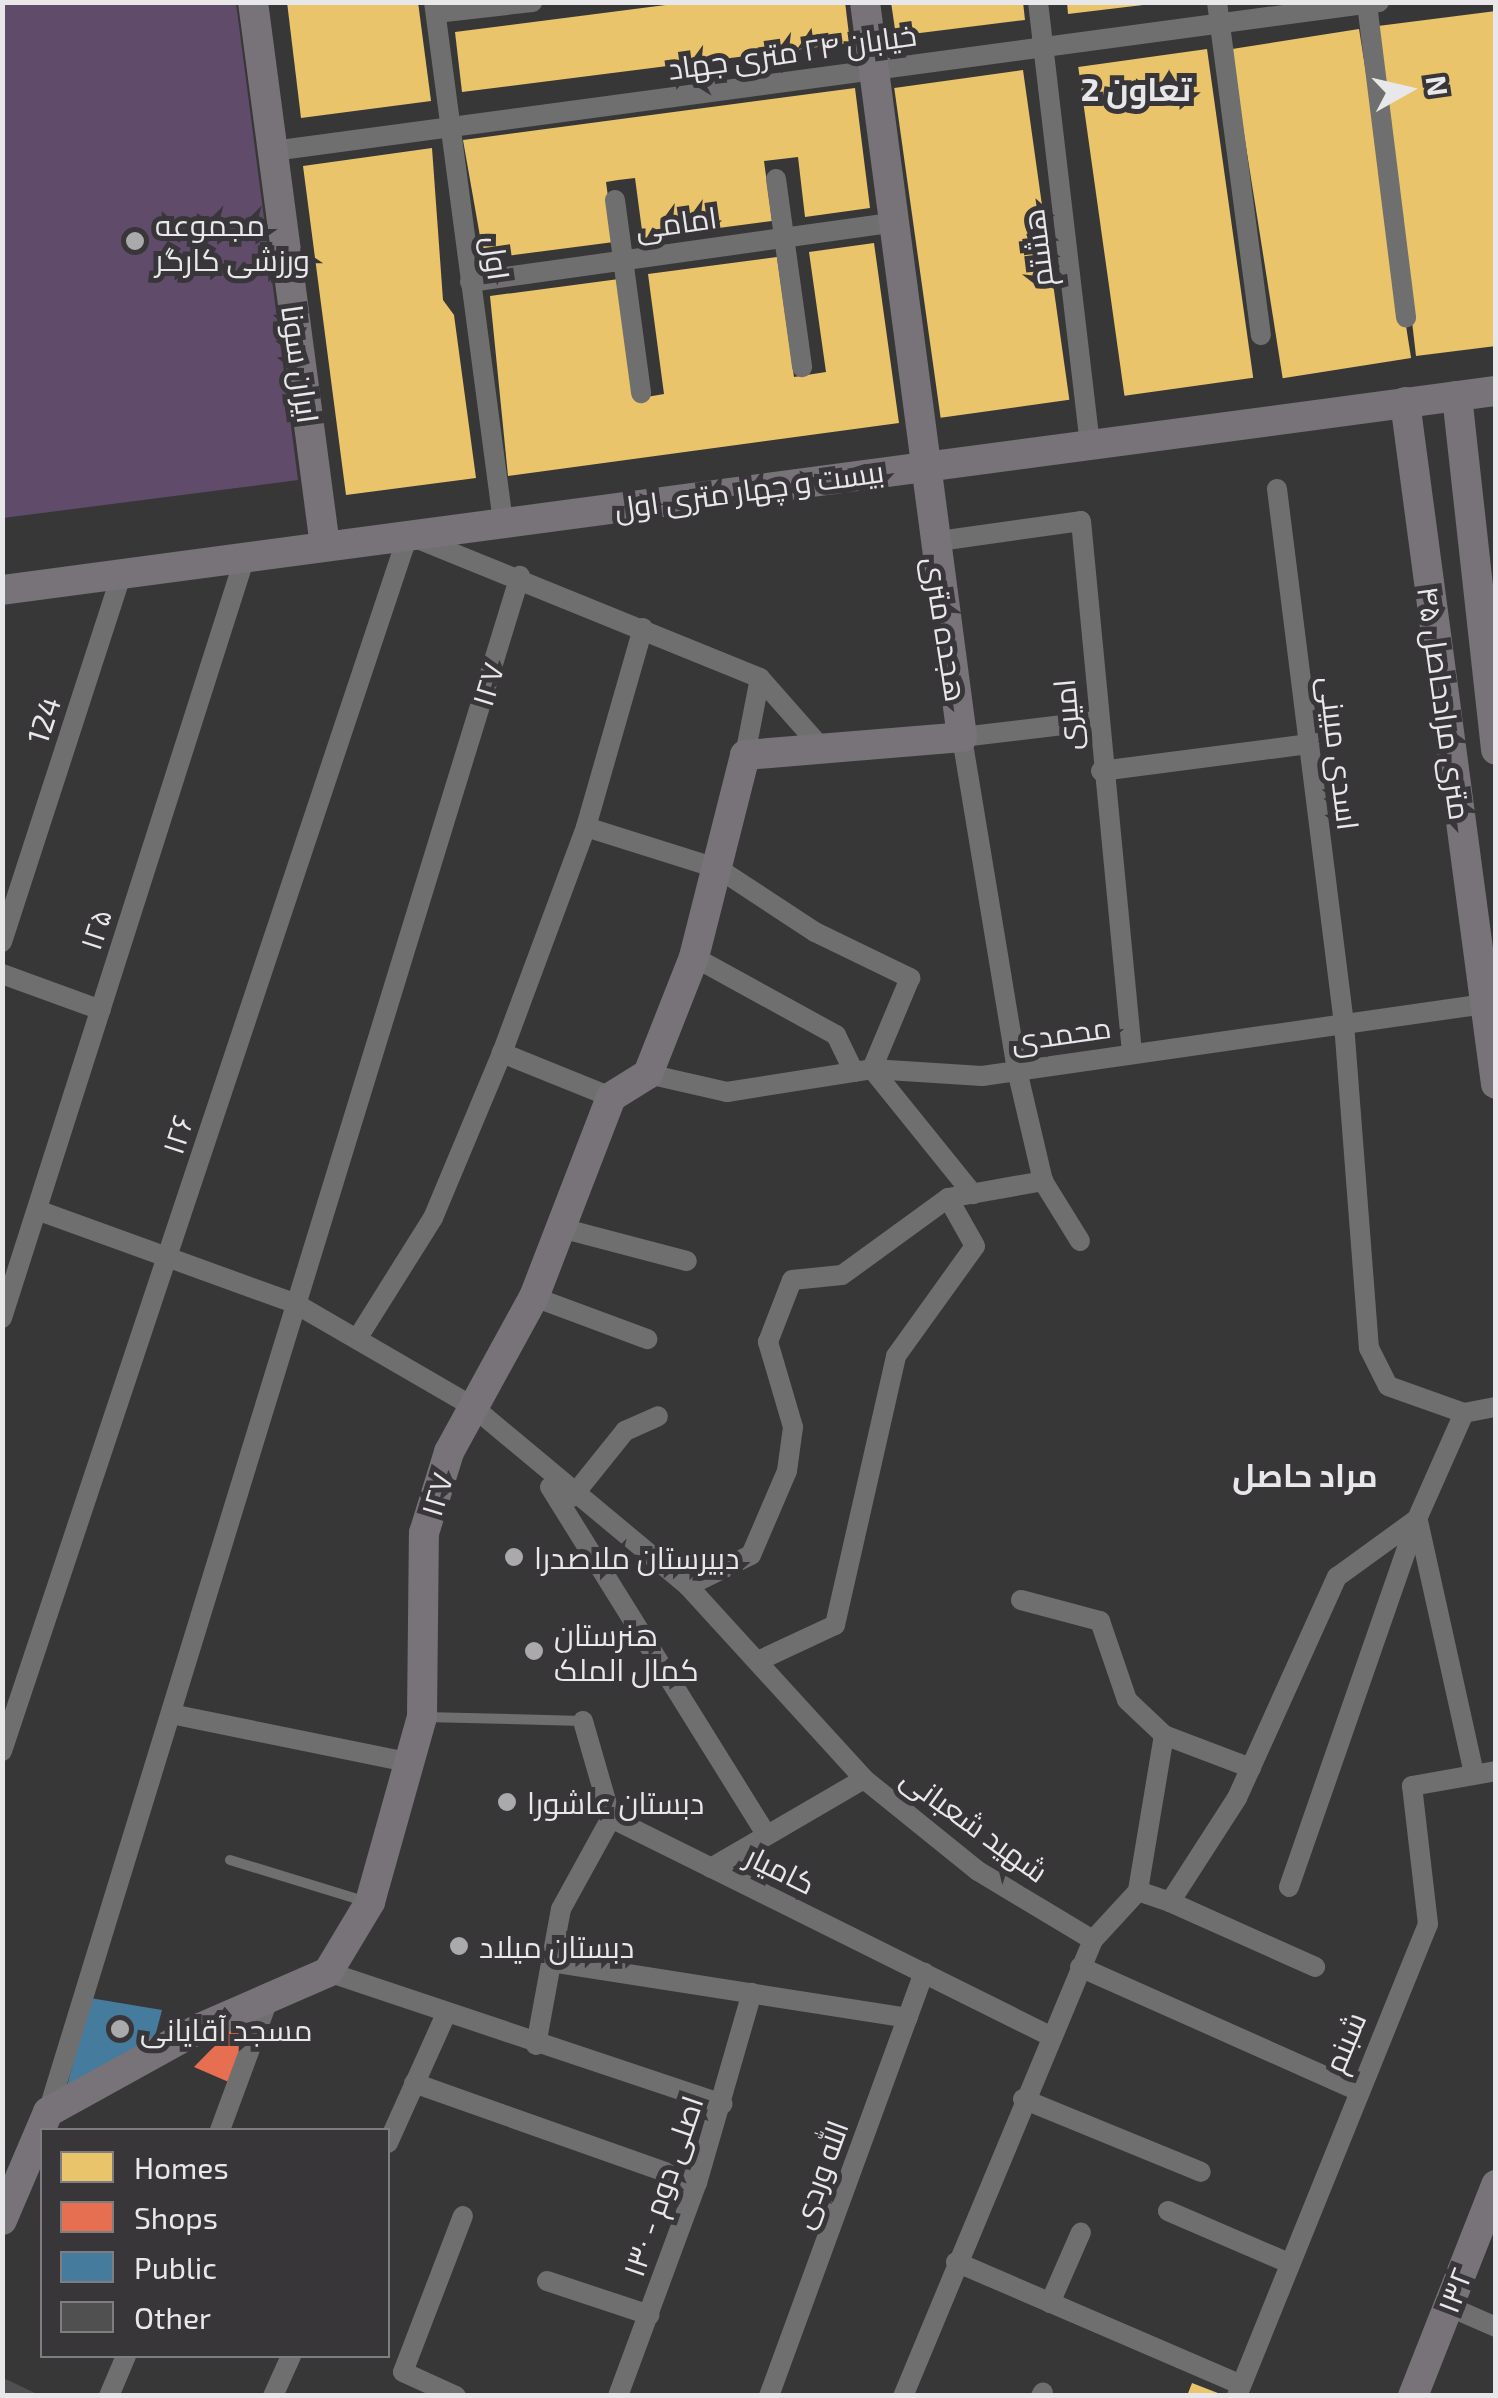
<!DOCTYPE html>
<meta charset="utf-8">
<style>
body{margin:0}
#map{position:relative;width:1498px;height:2398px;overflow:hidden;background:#383738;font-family:"Exo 2",Cairo,sans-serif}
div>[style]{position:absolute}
.green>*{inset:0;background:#604c6a}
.homes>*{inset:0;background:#e9c46a;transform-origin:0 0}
.shops>*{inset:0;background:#e76f51}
.public>*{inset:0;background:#457b9d}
.building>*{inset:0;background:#505050}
.lane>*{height:10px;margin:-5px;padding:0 5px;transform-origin:5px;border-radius:5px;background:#706f70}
.street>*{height:20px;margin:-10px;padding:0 10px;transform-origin:10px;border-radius:10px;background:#706f70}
.secondary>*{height:30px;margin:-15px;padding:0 15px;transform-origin:15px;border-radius:15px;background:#777379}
.dots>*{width:28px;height:28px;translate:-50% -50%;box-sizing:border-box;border:5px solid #383639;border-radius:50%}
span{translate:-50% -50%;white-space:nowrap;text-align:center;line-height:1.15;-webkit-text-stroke:10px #383639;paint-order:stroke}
.street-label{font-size:30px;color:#e8e7e9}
.poi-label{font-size:30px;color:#e8e7e9}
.left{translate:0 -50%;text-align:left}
.neighbourhood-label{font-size:32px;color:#e8e7e9;font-weight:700}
.frame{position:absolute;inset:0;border:5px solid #e8e7e9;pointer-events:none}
.legend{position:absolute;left:40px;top:2128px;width:350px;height:230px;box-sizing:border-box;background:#383639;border:2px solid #7e7d7f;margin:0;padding:12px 18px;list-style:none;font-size:30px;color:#e8e7e9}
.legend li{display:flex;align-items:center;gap:20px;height:50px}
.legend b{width:50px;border:2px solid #7e7d7f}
.north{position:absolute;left:1358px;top:40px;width:100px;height:100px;-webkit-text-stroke:8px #383639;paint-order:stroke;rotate:82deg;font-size:28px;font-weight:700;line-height:40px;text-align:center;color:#e8e7e9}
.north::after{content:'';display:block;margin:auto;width:35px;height:45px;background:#e8e7e9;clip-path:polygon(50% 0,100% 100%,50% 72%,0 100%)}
</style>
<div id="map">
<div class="green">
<i style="clip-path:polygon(2px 3px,236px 3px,298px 480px,3px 518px)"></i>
</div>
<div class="homes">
<i style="clip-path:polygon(287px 2px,418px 2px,431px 101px,301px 118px)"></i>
<i style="clip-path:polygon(689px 2px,845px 2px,850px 43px,462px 92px,455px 32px)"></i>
<i style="clip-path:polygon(891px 2px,1023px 2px,1025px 20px,896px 36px)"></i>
<i style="clip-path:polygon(1067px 2px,1143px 2px,1143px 5px,1068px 14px)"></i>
<i style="clip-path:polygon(1496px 11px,1496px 346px,1416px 356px,1378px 26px)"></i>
<i style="left:1359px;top:29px;width:333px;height:130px;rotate:81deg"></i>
<i style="left:1207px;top:49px;width:332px;height:130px;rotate:82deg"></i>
<i style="left:1023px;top:70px;width:333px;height:130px;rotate:82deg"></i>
<i style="clip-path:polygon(855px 88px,870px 208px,805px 217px,798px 157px,764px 161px,772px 221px,643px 238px,635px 178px,618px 180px,606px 182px,614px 242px,484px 259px,463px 140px)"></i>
<i style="clip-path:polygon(432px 148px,443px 300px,454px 315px,476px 478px,346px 495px,303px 166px)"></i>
<i style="clip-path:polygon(874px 243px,899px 423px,508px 476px,490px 296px,619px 279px,635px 399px,664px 394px,648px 274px,777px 257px,794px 377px,826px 372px,809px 252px)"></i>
<i style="clip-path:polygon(1192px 2383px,1223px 2395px,1223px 2396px,1187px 2396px)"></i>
</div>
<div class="shops">
<i style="clip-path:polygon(239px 2021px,250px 2033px,231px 2083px,194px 2067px)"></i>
</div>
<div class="public">
<i style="clip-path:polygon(90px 1998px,162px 2010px,152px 2048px,67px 2086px)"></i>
</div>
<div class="building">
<i style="clip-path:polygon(2px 2378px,10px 2381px,41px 2396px,2px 2396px)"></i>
</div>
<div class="lane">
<i style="left:424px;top:1717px;width:159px;rotate:1.4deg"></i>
<i style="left:230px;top:1860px;width:140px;rotate:17deg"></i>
</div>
<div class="street">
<i style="left:434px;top:2px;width:525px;rotate:82.44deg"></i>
<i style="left:1038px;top:2px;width:445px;rotate:83.3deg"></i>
<i style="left:1217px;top:2px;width:336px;rotate:82.5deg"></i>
<i style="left:1367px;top:4px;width:316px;rotate:82.9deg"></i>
<i style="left:436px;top:13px;width:97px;rotate:-6.5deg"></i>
<i style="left:273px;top:151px;width:1116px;rotate:-7.67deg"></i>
<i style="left:776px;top:179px;width:190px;rotate:82.1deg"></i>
<i style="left:615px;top:200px;width:195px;rotate:82.3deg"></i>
<i style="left:470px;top:282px;width:425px;rotate:-8deg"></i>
<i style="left:1277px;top:489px;width:539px;rotate:82.86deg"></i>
<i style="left:1344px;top:1024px;width:325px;rotate:85.6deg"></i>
<i style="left:1369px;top:1348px;width:42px;rotate:63.4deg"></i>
<i style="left:1388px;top:1386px;width:81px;rotate:19.6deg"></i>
<i style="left:932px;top:542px;width:150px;rotate:-8deg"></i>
<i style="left:1081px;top:521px;width:534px;rotate:84.52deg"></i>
<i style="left:745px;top:755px;width:78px;rotate:-79deg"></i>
<i style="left:760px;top:678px;width:91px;rotate:48.6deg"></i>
<i style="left:1101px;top:771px;width:210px;rotate:-7.4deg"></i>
<i style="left:586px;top:827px;width:139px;rotate:17.5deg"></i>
<i style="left:719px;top:869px;width:115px;rotate:33.3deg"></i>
<i style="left:815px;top:932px;width:106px;rotate:25.8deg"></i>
<i style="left:910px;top:978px;width:99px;rotate:112.7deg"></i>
<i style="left:872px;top:1069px;width:161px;rotate:51.1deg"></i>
<i style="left:2px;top:942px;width:388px;rotate:-72deg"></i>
<i style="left:694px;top:957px;width:162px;rotate:28.8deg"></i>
<i style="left:836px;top:1035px;width:41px;rotate:64.1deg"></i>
<i style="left:2px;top:974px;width:105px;rotate:20deg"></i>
<i style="left:648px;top:1074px;width:81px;rotate:12.8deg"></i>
<i style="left:727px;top:1092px;width:147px;rotate:-9deg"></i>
<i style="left:872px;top:1069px;width:110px;rotate:3.6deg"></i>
<i style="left:982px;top:1076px;width:508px;rotate:-8.15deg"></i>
<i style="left:611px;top:1097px;width:118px;rotate:-158deg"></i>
<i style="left:502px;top:1053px;width:241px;rotate:-69.6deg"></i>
<i style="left:586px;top:827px;width:207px;rotate:-74deg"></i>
<i style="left:37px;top:1210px;width:276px;rotate:19.9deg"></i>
<i style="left:296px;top:1304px;width:203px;rotate:30.1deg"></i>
<i style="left:472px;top:1406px;width:281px;rotate:39.8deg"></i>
<i style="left:688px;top:1586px;width:261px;rotate:47.6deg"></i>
<i style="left:864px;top:1779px;width:146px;rotate:38.9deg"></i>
<i style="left:978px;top:1871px;width:134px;rotate:31deg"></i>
<i style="left:1093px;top:1940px;width:494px;rotate:112.6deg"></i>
<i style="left:561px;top:1228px;width:130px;rotate:14.7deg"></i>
<i style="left:1080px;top:1241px;width:70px;rotate:-121.7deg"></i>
<i style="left:1043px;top:1181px;width:114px;rotate:-103.2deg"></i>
<i style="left:1017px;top:1070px;width:338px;rotate:-99.4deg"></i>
<i style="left:962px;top:737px;width:135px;rotate:-6.8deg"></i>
<i style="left:534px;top:1297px;width:121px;rotate:20.4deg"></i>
<i style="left:2px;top:1318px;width:799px;rotate:-72.29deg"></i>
<i style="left:357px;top:1339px;width:143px;rotate:-57.9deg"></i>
<i style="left:433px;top:1218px;width:179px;rotate:-67.3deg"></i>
<i style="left:550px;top:1487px;width:409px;rotate:58.1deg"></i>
<i style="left:572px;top:1497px;width:85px;rotate:-51.2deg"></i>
<i style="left:625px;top:1431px;width:36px;rotate:-24deg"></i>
<i style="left:1418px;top:1521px;width:258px;rotate:77.5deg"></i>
<i style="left:688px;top:1586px;width:70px;rotate:-26.2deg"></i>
<i style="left:751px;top:1555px;width:91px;rotate:-66.8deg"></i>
<i style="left:787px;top:1471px;width:44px;rotate:-82.2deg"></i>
<i style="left:793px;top:1427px;width:89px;rotate:-106.4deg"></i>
<i style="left:768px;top:1342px;width:66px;rotate:-68.8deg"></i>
<i style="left:792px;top:1280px;width:50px;rotate:-5.7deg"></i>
<i style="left:842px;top:1275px;width:131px;rotate:-36deg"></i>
<i style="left:948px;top:1198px;width:97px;rotate:-10.1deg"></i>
<i style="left:1021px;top:1600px;width:82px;rotate:14.9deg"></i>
<i style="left:1100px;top:1621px;width:83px;rotate:71.1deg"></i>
<i style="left:1127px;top:1700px;width:51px;rotate:43.4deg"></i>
<i style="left:1164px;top:1735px;width:158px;rotate:99.5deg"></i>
<i style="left:758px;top:1661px;width:85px;rotate:-25.1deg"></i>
<i style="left:835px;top:1625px;width:276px;rotate:-77.2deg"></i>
<i style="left:896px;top:1356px;width:135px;rotate:-54.3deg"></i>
<i style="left:975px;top:1246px;width:55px;rotate:-119.4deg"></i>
<i style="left:171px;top:1714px;width:246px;rotate:11.5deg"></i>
<i style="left:1164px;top:1735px;width:93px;rotate:20.8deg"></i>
<i style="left:2px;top:1751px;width:1282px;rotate:-71.54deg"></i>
<i style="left:408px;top:535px;width:380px;rotate:22.1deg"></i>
<i style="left:611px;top:1818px;width:490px;rotate:26.4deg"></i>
<i style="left:711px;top:1868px;width:177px;rotate:-30.2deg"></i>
<i style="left:1289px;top:1887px;width:390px;rotate:-70.8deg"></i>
<i style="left:1417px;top:1519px;width:116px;rotate:-66.1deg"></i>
<i style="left:1464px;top:1413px;width:33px;rotate:-11deg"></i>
<i style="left:1170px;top:1902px;width:159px;rotate:24.1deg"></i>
<i style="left:1093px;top:1940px;width:67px;rotate:-47.4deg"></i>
<i style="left:1138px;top:1891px;width:34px;rotate:19deg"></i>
<i style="left:1170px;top:1902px;width:124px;rotate:-57.2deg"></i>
<i style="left:1237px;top:1798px;width:243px;rotate:-65.7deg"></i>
<i style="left:1337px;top:1577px;width:99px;rotate:-35.9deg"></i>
<i style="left:551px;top:1962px;width:361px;rotate:8.9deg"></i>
<i style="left:1080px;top:1967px;width:302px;rotate:24deg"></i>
<i style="left:328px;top:1972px;width:416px;rotate:18.5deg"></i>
<i style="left:536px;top:2045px;width:138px;rotate:-79.6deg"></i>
<i style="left:561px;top:1909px;width:104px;rotate:-61.2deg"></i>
<i style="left:611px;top:1818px;width:101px;rotate:-106.1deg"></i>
<i style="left:414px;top:2083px;width:300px;rotate:19.5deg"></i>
<i style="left:1023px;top:2099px;width:192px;rotate:22.3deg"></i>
<i style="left:48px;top:2112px;width:1607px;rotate:-72.92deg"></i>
<i style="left:220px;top:2130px;width:144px;rotate:-69.7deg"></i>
<i style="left:388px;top:2143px;width:141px;rotate:-65.8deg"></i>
<i style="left:1168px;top:2211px;width:132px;rotate:23.3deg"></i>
<i style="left:956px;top:2262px;width:310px;rotate:23.3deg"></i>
<i style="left:547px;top:2281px;width:108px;rotate:18.4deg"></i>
<i style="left:1050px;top:2303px;width:77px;rotate:-66.4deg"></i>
<i style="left:1448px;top:2306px;width:52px;rotate:23.6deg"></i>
<i style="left:109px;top:2396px;width:43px;rotate:-67deg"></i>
<i style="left:273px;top:2396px;width:44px;rotate:-65.8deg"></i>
<i style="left:456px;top:2396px;width:58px;rotate:-155.6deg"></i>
<i style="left:403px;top:2372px;width:167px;rotate:-69deg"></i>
<i style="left:618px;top:2396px;width:227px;rotate:-69.7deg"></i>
<i style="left:697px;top:2183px;width:198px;rotate:-73.9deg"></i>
<i style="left:769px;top:2396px;width:451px;rotate:-69.9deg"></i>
<i style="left:1041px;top:2396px;width:4px;rotate:-63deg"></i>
<i style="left:1237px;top:2396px;width:509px;rotate:-67.97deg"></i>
<i style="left:1428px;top:1924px;width:139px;rotate:-96.6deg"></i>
<i style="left:1412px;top:1786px;width:85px;rotate:-10.1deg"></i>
</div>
<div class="secondary">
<i style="left:253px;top:2px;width:549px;rotate:82.46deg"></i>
<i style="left:1457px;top:396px;width:356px;rotate:83.7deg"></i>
<i style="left:1405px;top:402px;width:688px;rotate:82.4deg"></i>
<i style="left:2px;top:590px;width:1507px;rotate:-7.59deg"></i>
<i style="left:2px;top:2220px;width:117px;rotate:-66.9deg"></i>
<i style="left:48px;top:2112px;width:174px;rotate:-28.9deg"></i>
<i style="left:200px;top:2028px;width:140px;rotate:-23.6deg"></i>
<i style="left:328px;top:1972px;width:82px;rotate:-59deg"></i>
<i style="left:370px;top:1902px;width:192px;rotate:-74.3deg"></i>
<i style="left:422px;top:1717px;width:184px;rotate:-89.4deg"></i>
<i style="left:424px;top:1533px;width:85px;rotate:-72.8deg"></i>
<i style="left:449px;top:1452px;width:177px;rotate:-61.3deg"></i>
<i style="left:534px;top:1297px;width:214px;rotate:-68.9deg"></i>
<i style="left:611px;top:1097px;width:44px;rotate:-31.9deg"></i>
<i style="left:648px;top:1074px;width:126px;rotate:-68.5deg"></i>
<i style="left:694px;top:957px;width:208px;rotate:-75.8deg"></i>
<i style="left:745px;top:755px;width:218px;rotate:-4.7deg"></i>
<i style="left:962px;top:737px;width:741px;rotate:-97.52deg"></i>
<i style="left:1413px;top:2396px;width:227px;rotate:-68.5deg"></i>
</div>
<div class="dots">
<i style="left:135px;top:241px;background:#aaa9ab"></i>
<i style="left:514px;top:1557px;background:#aaa9ab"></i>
<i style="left:534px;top:1651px;background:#aaa9ab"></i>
<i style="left:507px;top:1802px;background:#aaa9ab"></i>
<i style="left:459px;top:1946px;background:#aaa9ab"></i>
<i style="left:120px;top:2029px;background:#aaa9ab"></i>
</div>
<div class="street-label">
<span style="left:792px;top:51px;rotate:-8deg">خیابان ۲۴ متری جهاد</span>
<span style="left:676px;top:222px;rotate:-8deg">امامی</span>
<span style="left:1037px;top:248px;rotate:-97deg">هشتم</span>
<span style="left:497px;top:258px;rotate:82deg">اول</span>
<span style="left:301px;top:364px;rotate:82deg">ایران سونا</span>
<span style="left:749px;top:489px;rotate:-8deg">بیست و چهار متری اول</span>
<span style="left:946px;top:629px;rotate:81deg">هجده متری</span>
<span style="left:487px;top:684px;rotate:-73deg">۱۲۷</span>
<span style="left:1445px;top:703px;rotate:82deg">۴۵ متری مرادحاصل</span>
<span style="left:1066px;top:715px;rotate:-95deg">امیری</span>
<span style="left:43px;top:720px;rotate:-72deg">124</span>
<span style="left:1340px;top:753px;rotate:83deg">اسدی مبینی</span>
<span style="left:95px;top:929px;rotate:-72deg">۱۲۵</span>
<span style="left:1061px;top:1033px;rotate:-8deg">محمدی</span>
<span style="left:177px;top:1134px;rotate:-72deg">۱۲۶</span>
<span style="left:436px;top:1494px;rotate:-73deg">۱۲۷</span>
<span style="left:975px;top:1824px;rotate:36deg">شهید شعبانی</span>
<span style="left:781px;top:1869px;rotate:26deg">کامیار</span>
<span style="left:1344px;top:2042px;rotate:-67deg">شبنم</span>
<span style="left:819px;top:2174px;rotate:-70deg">الله وردی</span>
<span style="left:662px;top:2186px;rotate:-71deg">اصلی دوم - ۱۳۰</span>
<span style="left:1454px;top:2290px;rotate:-69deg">۱۳۲</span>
</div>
<div class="poi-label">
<span class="left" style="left:155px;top:241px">مجموعه<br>ورزشی کارگر</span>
<span class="left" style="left:534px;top:1557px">دبیرستان ملاصدرا</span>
<span class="left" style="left:554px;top:1651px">هنرستان<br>کمال الملک</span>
<span class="left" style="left:527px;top:1802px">دبستان عاشورا</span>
<span class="left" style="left:479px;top:1946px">دبستان میلاد</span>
<span class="left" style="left:140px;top:2029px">مسجد آقایانی</span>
</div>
<div class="neighbourhood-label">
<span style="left:1136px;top:88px">تعاون 2</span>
<span style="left:1305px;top:1474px">مراد حاصل</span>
</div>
<div class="frame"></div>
<ul class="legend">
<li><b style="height:28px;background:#e9c46a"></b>Homes</li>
<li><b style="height:28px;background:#e76f51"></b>Shops</li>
<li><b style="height:28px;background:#457b9d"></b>Public</li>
<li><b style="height:28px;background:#505050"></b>Other</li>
</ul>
<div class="north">N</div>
</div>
